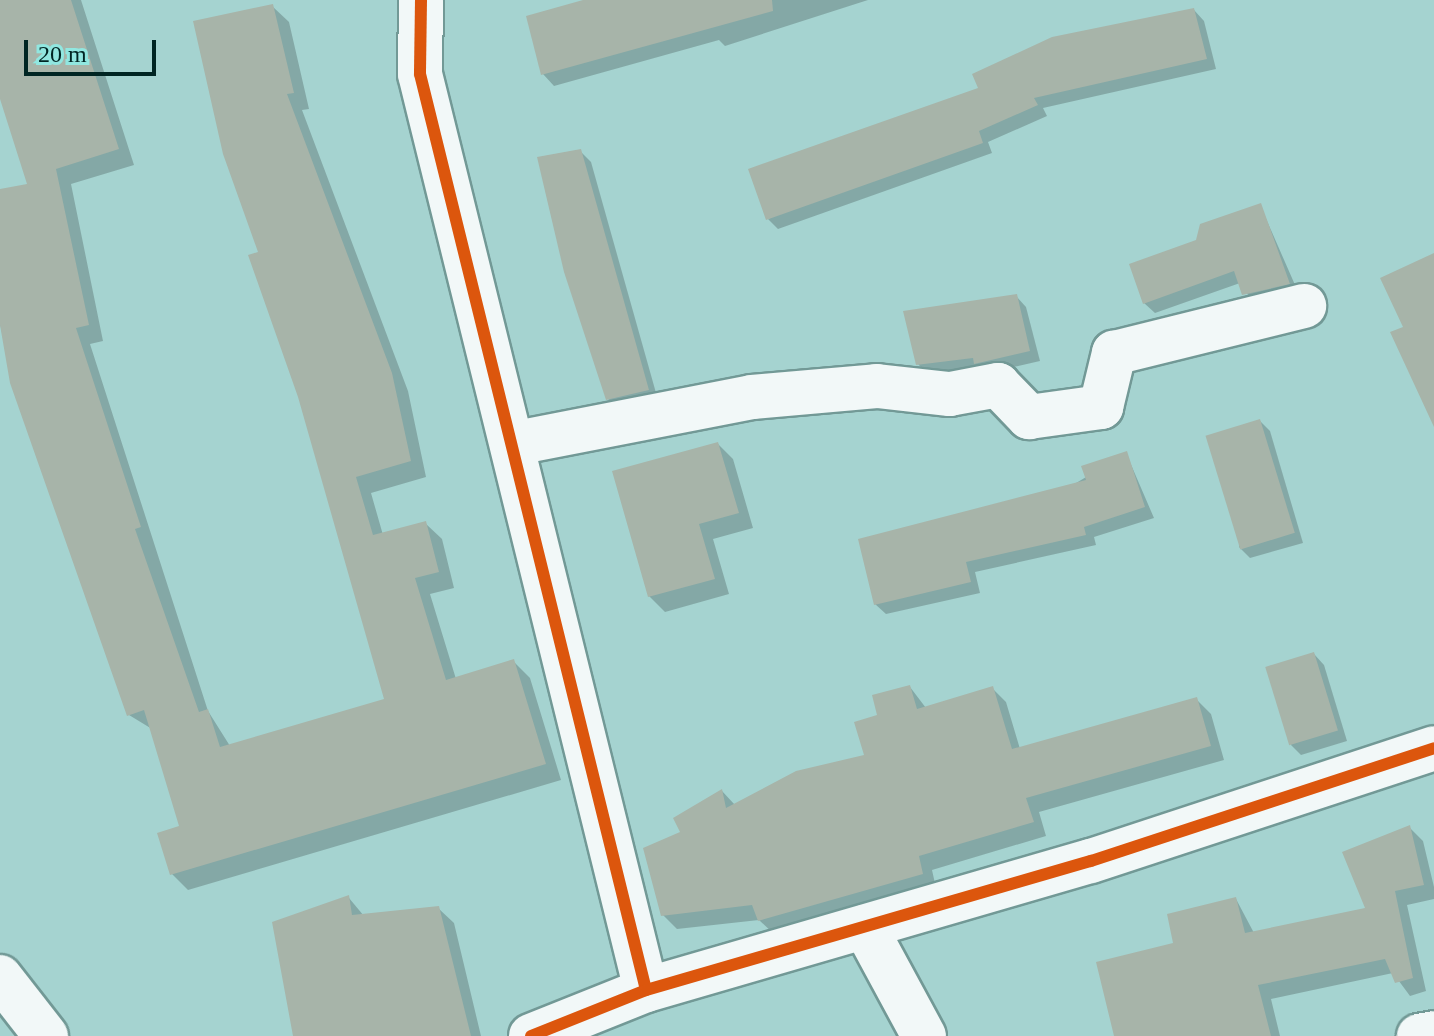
<!DOCTYPE html>
<style>
body{margin:0}
#map{position:relative;width:1434px;height:1036px;overflow:hidden;background:#a5d3d0;font-family:"Times New Roman",serif}
div>[style]{position:absolute}
.shadow>*{inset:0;background:#0003}
.building>*{inset:0;background:#a7b4a9;transform-origin:0 0}
.roads{filter:drop-shadow(2px 0 #729996) drop-shadow(-2px 0 #729996) drop-shadow(0 2px #729996) drop-shadow(0 -2px #729996)}
.minor>*{height:44px;margin:-22px;padding:0 22px;transform-origin:22px;border-radius:22px;background:#f2f8f8}
.cycleway>*{height:12px;margin:-6px;padding:0 6px;transform-origin:6px;border-radius:6px;background:#dc560d}
span{translate:-50% -50%;white-space:nowrap;text-align:center;line-height:1.15;-webkit-text-stroke:6px #91e7e0;paint-order:stroke}
.scale{position:absolute;left:24px;top:40px;width:132px;height:36px;box-sizing:border-box;border:4px solid #002523;border-top:0;padding-left:10px;font-size:24px;line-height:28px;white-space:nowrap;color:#002523;-webkit-text-stroke:6px #91e7e0;paint-order:stroke}
</style>
<div id="map">
<div class="shadow">
<i style="clip-path:polygon(0 0,81px 0,134px 165px,71px 184px,103px 341px,90px 344px,208px 711px,230px 746px,386px 700px,261px 253px,272px 6px,289px 22px,309px 109px,302px 110px,408px 391px,426px 477px,371px 493px,383px 535px,425px 523px,442px 539px,454px 588px,430px 594px,456px 679px,514px 662px,530px 678px,561px 780px,188px 890px,172px 874px,182px 827px,152px 729px,129px 715px,12px 383px,0 323px,0 191px,30px 186px,0 92px)"></i>
<i style="clip-path:polygon(591px 0,868px 0,725px 46px,719px 40px,554px 86px,543px 74px)"></i>
<i style="clip-path:polygon(1194px 10px,1204px 21px,1216px 69px,1043px 108px,1047px 116px,988px 142px,992px 153px,778px 229px,768px 219px)"></i>
<i style="clip-path:polygon(580px 151px,591px 162px,658px 400px,619px 409px,608px 399px)"></i>
<i style="clip-path:polygon(1260px 205px,1299px 294px,1255px 305px,1240px 283px,1155px 313px,1144px 303px,1198px 242px)"></i>
<i style="clip-path:polygon(1016px 296px,1026px 307px,1040px 361px,987px 373px,928px 375px,918px 364px)"></i>
<i style="clip-path:polygon(1260px 421px,1270px 431px,1303px 543px,1250px 558px,1239px 547px)"></i>
<i style="clip-path:polygon(718px 444px,733px 459px,753px 528px,713px 539px,729px 594px,665px 612px,649px 596px)"></i>
<i style="clip-path:polygon(1126px 453px,1154px 518px,1094px 537px,1096px 545px,975px 572px,980px 593px,886px 614px,875px 604px)"></i>
<i style="clip-path:polygon(1314px 654px,1324px 665px,1347px 741px,1301px 755px,1291px 745px)"></i>
<i style="clip-path:polygon(910px 687px,926px 708px,992px 688px,1006px 702px,1020px 749px,1197px 700px,1211px 714px,1224px 760px,1039px 812px,1046px 836px,932px 870px,936px 888px,774px 934px,759px 920px,677px 929px,663px 915px,682px 833px,722px 791px,735px 805px,866px 756px,880px 717px)"></i>
<i style="clip-path:polygon(1410px 828px,1423px 841px,1434px 887px,1434px 899px,1407px 905px,1426px 991px,1410px 996px,1393px 973px,1271px 999px,1280px 1036px,1116px 1036px,1176px 945px,1236px 899px,1254px 933px,1368px 910px)"></i>
<i style="clip-path:polygon(349px 898px,364px 916px,438px 908px,454px 923px,481px 1036px,295px 1036px)"></i>
</div>
<div class="building">
<i style="clip-path:polygon(0 0,71px 0,119px 149px,56px 169px,89px 325px,76px 328px,141px 527px,135px 529px,199px 712px,208px 709px,220px 747px,384px 699px,298px 397px,248px 255px,258px 252px,223px 154px,193px 21px,273px 4px,294px 93px,287px 94px,392px 373px,411px 461px,356px 477px,373px 535px,426px 521px,439px 572px,415px 578px,446px 680px,514px 659px,546px 764px,170px 875px,157px 833px,179px 826px,144px 710px,127px 716px,10px 383px,0 325px,0 189px,27px 184px,0 99px)"></i>
<i style="clip-path:polygon(583px 0,772px 0,773px 11px,541px 75px,526px 16px)"></i>
<i style="clip-path:polygon(1194px 8px,1207px 59px,1034px 98px,1038px 105px,979px 131px,983px 143px,766px 220px,748px 169px,978px 88px,972px 74px,1052px 37px)"></i>
<i style="clip-path:polygon(581px 149px,649px 390px,606px 400px,564px 272px,537px 157px)"></i>
<i style="clip-path:polygon(1261px 203px,1290px 284px,1242px 295px,1234px 271px,1143px 304px,1129px 264px,1196px 240px,1200px 224px)"></i>
<i style="clip-path:polygon(1434px 253px,1434px 427px,1390px 332px,1403px 327px,1380px 278px)"></i>
<i style="clip-path:polygon(1017px 294px,1030px 351px,974px 364px,973px 358px,916px 365px,903px 311px)"></i>
<i style="left:1260px;top:419px;width:119px;height:57px;rotate:73deg"></i>
<i style="clip-path:polygon(718px 442px,739px 513px,699px 524px,715px 579px,648px 597px,612px 471px)"></i>
<i style="clip-path:polygon(1127px 451px,1145px 507px,1084px 527px,1086px 535px,966px 562px,971px 582px,874px 605px,858px 539px,1086px 480px,1081px 466px)"></i>
<i style="left:1314px;top:652px;width:82px;height:51px;rotate:73deg"></i>
<i style="clip-path:polygon(910px 685px,917px 709px,993px 686px,1012px 749px,1197px 697px,1211px 746px,1026px 798px,1034px 822px,919px 856px,923px 874px,758px 921px,752px 905px,661px 916px,643px 848px,680px 832px,673px 818px,722px 789px,726px 808px,796px 771px,864px 755px,854px 722px,877px 715px,872px 695px)"></i>
<i style="clip-path:polygon(1410px 825px,1424px 885px,1395px 891px,1413px 978px,1395px 983px,1385px 959px,1258px 985px,1271px 1036px,1114px 1036px,1096px 962px,1173px 943px,1167px 914px,1236px 897px,1245px 933px,1365px 908px,1342px 852px)"></i>
<i style="clip-path:polygon(349px 895px,352px 915px,439px 906px,471px 1036px,293px 1036px,272px 922px)"></i>
</div>
<div class="roads">
<div class="minor">
<i style="left:421px;top:0;width:74px;rotate:90.8deg"></i>
<i style="left:420px;top:74px;width:943px;rotate:76.14deg"></i>
<i style="left:516px;top:443px;width:240px;rotate:-11deg"></i>
<i style="left:752px;top:397px;width:125px;rotate:-5deg"></i>
<i style="left:877px;top:386px;width:73px;rotate:6.3deg"></i>
<i style="left:950px;top:394px;width:49px;rotate:-10.6deg"></i>
<i style="left:998px;top:385px;width:45px;rotate:45.9deg"></i>
<i style="left:1029px;top:417px;width:73px;rotate:-7.9deg"></i>
<i style="left:1101px;top:407px;width:56px;rotate:-76.5deg"></i>
<i style="left:1114px;top:353px;width:196px;rotate:-13.9deg"></i>
<i style="left:865px;top:927px;width:124px;rotate:61.6deg"></i>
<i style="left:0;top:977px;width:75px;rotate:52.1deg"></i>
<i style="left:531px;top:1036px;width:124px;rotate:-21.8deg"></i>
<i style="left:646px;top:990px;width:463px;rotate:-16.2deg"></i>
<i style="left:1091px;top:861px;width:361px;rotate:-18.2deg"></i>
<i style="left:1419px;top:1036px;width:15px;rotate:-11deg"></i>
</div>
</div>
<div class="cycleway">
<i style="left:421px;top:0;width:74px;rotate:90.8deg"></i>
<i style="left:420px;top:74px;width:943px;rotate:76.14deg"></i>
<i style="left:531px;top:1036px;width:124px;rotate:-21.8deg"></i>
<i style="left:646px;top:990px;width:463px;rotate:-16.2deg"></i>
<i style="left:1091px;top:861px;width:361px;rotate:-18.2deg"></i>
</div>
<div class="scale">20 m</div>
</div>
